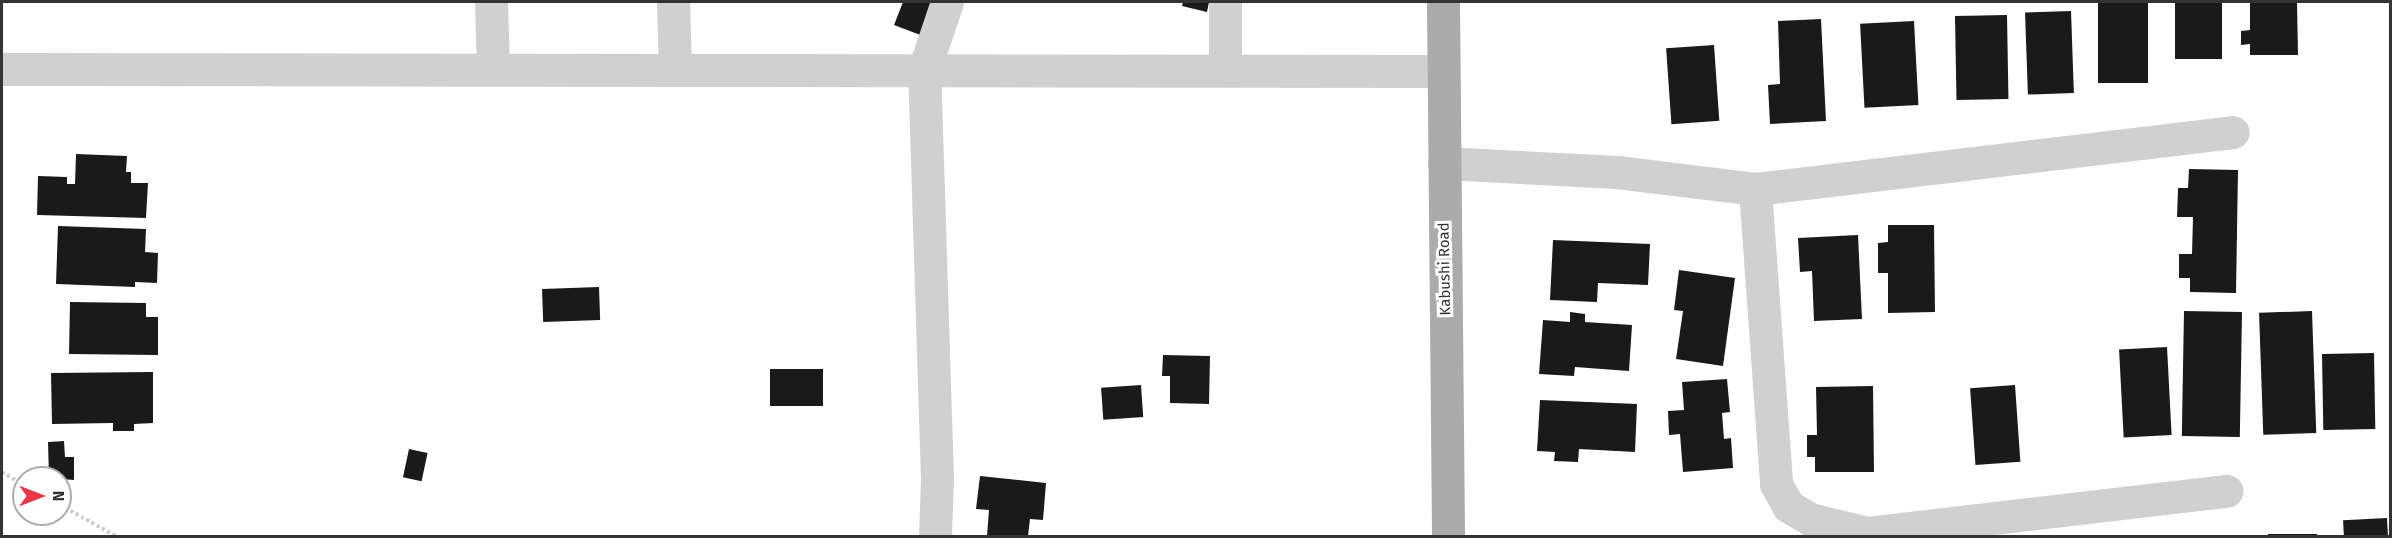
<!DOCTYPE html>
<style>
body{margin:0}
#map{position:relative;width:2392px;height:538px;overflow:hidden;background:#fff;font-family:"Fira Sans",sans-serif}
div>[style]{position:absolute}
.building>*{inset:0;background:#1a1a1a;transform-origin:0 0}
.path>*{height:4px;margin-top:-2px;transform-origin:0;background:repeating-linear-gradient(90deg,#cdcdcd 0 3px,transparent 0 6px)}
.minor>*{height:33px;margin:-16.5px;padding:0 16.5px;transform-origin:16.5px;border-radius:16.5px;background:#d0d0d0}
.major>*{height:33px;margin:-16.5px;padding:0 16.5px;transform-origin:16.5px;border-radius:16.5px;background:#ababab}
span{translate:-50% -50%;white-space:nowrap;text-align:center;line-height:1.15;-webkit-text-stroke:6px #fff;paint-order:stroke}
.street-label{font-size:15px;color:#333}
.frame{position:absolute;inset:0;border:3px solid #333;pointer-events:none}
.north{position:absolute;left:12px;top:466px;width:60px;height:60px;box-sizing:border-box;background:#fff;border:2px solid #adadad;border-radius:50%;rotate:90deg;font-size:16px;font-weight:700;line-height:24px;text-align:center;color:#333}
.north::after{content:'';display:block;margin:auto;width:21px;height:27px;background:#e63946;clip-path:polygon(50% 0,100% 100%,50% 72%,0 100%)}
</style>
<div id="map">
<div class="building">
<i style="clip-path:polygon(903px 2px,933px 2px,923px 36px,894px 25px)"></i>
<i style="clip-path:polygon(1183px 2px,1209px 2px,1207px 12px,1182px 6px)"></i>
<i style="left:2098px;top:2px;width:50px;height:81px"></i>
<i style="left:2175px;top:2px;width:47px;height:57px"></i>
<i style="clip-path:polygon(2250px 2px,2297px 2px,2298px 55px,2250px 55px,2250px 44px,2241px 45px,2241px 31px,2250px 30px)"></i>
<i style="left:2071px;top:11px;width:82px;height:46px;rotate:88deg"></i>
<i style="left:2007px;top:15px;width:84px;height:52px;rotate:89deg"></i>
<i style="clip-path:polygon(1821px 19px,1826px 121px,1770px 124px,1768px 85px,1780px 84px,1778px 21px)"></i>
<i style="left:1914px;top:21px;width:84px;height:54px;rotate:87deg"></i>
<i style="left:1714px;top:45px;width:76px;height:48px;rotate:86deg"></i>
<i style="clip-path:polygon(76px 154px,127px 156px,126px 172px,131px 172px,131px 183px,148px 183px,146px 218px,37px 215px,38px 176px,67px 177px,67px 184px,75px 184px)"></i>
<i style="clip-path:polygon(2189px 169px,2238px 170px,2236px 293px,2190px 292px,2190px 278px,2179px 278px,2179px 254px,2192px 254px,2193px 217px,2177px 217px,2178px 188px,2188px 188px)"></i>
<i style="clip-path:polygon(1888px 225px,1934px 225px,1935px 312px,1888px 313px,1888px 273px,1878px 273px,1878px 243px,1888px 242px)"></i>
<i style="clip-path:polygon(58px 226px,146px 229px,145px 252px,158px 253px,157px 283px,135px 282px,135px 287px,56px 284px)"></i>
<i style="clip-path:polygon(1858px 235px,1862px 319px,1814px 321px,1812px 271px,1800px 272px,1798px 238px)"></i>
<i style="clip-path:polygon(1553px 240px,1650px 244px,1648px 285px,1598px 283px,1597px 302px,1550px 300px)"></i>
<i style="clip-path:polygon(1679px 270px,1735px 278px,1723px 366px,1676px 359px,1683px 311px,1674px 310px)"></i>
<i style="left:599px;top:287px;width:33px;height:57px;rotate:88deg"></i>
<i style="clip-path:polygon(70px 302px,146px 303px,146px 317px,158px 317px,158px 355px,69px 354px)"></i>
<i style="left:2184px;top:311px;width:58px;height:125px;rotate:1deg"></i>
<i style="left:2312px;top:311px;width:122px;height:53px;rotate:88deg"></i>
<i style="clip-path:polygon(1570px 312px,1585px 314px,1585px 322px,1632px 325px,1629px 371px,1575px 367px,1574px 376px,1539px 374px,1543px 320px,1570px 322px)"></i>
<i style="left:2167px;top:347px;width:88px;height:48px;rotate:87deg"></i>
<i style="left:2374px;top:353px;width:76px;height:52px;rotate:89deg"></i>
<i style="clip-path:polygon(1163px 355px,1210px 356px,1209px 404px,1170px 403px,1170px 376px,1162px 376px)"></i>
<i style="left:770px;top:369px;width:53px;height:37px"></i>
<i style="clip-path:polygon(153px 372px,153px 423px,134px 424px,134px 431px,113px 431px,113px 423px,52px 424px,51px 373px)"></i>
<i style="clip-path:polygon(1727px 379px,1730px 412px,1722px 413px,1724px 439px,1731px 438px,1733px 468px,1683px 472px,1680px 434px,1669px 435px,1668px 411px,1684px 410px,1682px 382px)"></i>
<i style="left:1141px;top:385px;width:32px;height:40px;rotate:86deg"></i>
<i style="left:2015px;top:385px;width:77px;height:45px;rotate:86deg"></i>
<i style="clip-path:polygon(1873px 386px,1874px 472px,1815px 472px,1815px 457px,1807px 457px,1807px 435px,1817px 435px,1816px 387px)"></i>
<i style="clip-path:polygon(1540px 400px,1637px 404px,1635px 452px,1579px 449px,1578px 462px,1554px 461px,1555px 452px,1537px 451px)"></i>
<i style="clip-path:polygon(64px 441px,65px 457px,74px 457px,74px 480px,49px 478px,48px 442px)"></i>
<i style="left:409px;top:449px;width:19px;height:29px;rotate:12deg"></i>
<i style="clip-path:polygon(980px 476px,1046px 483px,1043px 520px,1030px 519px,1028px 536px,987px 536px,989px 510px,976px 509px)"></i>
<i style="left:2387px;top:518px;width:18px;height:44px;rotate:87deg"></i>
<i style="left:2268px;top:534px;width:49px;height:2px"></i>
</div>
<div class="path">
<i style="left:2px;top:472px;width:26px;rotate:31deg"></i>
<i style="left:60px;top:505px;width:64px;rotate:29deg"></i>
</div>
<div class="minor">
<i style="left:491px;top:2px;width:67px;rotate:88.3deg"></i>
<i style="left:673px;top:2px;width:68px;rotate:88.3deg"></i>
<i style="left:2px;top:69px;width:1440px;rotate:0.08deg"></i>
<i style="left:1225px;top:70px;width:68px;rotate:-90deg"></i>
<i style="left:1444px;top:163px;width:173px;rotate:3deg"></i>
<i style="left:1617px;top:172px;width:139px;rotate:7deg"></i>
<i style="left:1755px;top:189px;width:481px;rotate:-6.8deg"></i>
<i style="left:1755px;top:189px;width:296px;rotate:85.9deg"></i>
<i style="left:1776px;top:484px;width:25px;rotate:61deg"></i>
<i style="left:1788px;top:506px;width:26px;rotate:31deg"></i>
<i style="left:1810px;top:519px;width:59px;rotate:13.8deg"></i>
<i style="left:1867px;top:533px;width:362px;rotate:-6.7deg"></i>
<i style="left:935px;top:536px;width:57px;rotate:-88deg"></i>
<i style="left:937px;top:479px;width:409px;rotate:-91.8deg"></i>
<i style="left:924px;top:70px;width:72px;rotate:-71.3deg"></i>
</div>
<div class="major">
<i style="left:1443px;top:2px;width:534px;rotate:89.46deg"></i>
</div>
<div class="street-label">
<span style="left:1445px;top:269px;rotate:-91deg">Kabushi Road</span>
</div>
<div class="frame"></div>
<div class="north">N</div>
</div>
